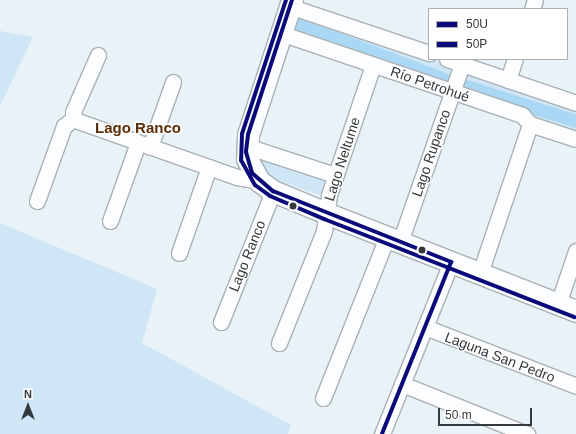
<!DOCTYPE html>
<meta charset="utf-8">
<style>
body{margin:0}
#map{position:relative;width:576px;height:434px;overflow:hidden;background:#e9f2f7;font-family:Arial,sans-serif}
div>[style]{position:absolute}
.green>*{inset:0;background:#cee6f5}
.canal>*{height:13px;margin:-6.5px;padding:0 6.5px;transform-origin:6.5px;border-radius:6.5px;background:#aad8f4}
.roads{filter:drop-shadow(1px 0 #a9b0b4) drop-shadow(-1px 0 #a9b0b4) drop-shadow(0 1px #a9b0b4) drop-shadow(0 -1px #a9b0b4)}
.street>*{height:15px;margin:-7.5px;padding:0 7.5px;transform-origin:7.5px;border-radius:7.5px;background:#fcfdfe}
.secondary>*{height:21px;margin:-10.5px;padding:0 10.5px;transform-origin:10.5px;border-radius:10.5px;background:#fcfdfe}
.bus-1>*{height:4px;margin:-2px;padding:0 2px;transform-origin:2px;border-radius:2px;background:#0a0a7a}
.bus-2>*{height:4px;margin:-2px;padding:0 2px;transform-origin:2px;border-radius:2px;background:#0a0a7a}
.dots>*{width:11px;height:11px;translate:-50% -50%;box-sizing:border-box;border:2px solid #fff;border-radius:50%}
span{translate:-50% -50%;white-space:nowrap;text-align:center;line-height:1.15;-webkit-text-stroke:3px #fff;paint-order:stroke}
.street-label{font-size:14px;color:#33393d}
.neighbourhood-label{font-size:15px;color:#5b2f09;font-weight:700}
.legend{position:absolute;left:428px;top:8px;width:140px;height:52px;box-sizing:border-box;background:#fff;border:1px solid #adb0b1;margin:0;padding:5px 7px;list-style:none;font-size:12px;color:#33393d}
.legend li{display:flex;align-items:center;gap:8px;height:20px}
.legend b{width:20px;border:1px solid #adb0b1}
.north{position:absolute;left:8px;top:386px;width:40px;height:40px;-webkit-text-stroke:3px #fff;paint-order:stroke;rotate:0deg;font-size:11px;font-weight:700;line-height:16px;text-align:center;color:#33393d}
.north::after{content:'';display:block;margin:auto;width:14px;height:18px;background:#33393d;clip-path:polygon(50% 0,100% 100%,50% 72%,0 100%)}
.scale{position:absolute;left:438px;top:408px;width:94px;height:18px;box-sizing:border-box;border:2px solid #33393d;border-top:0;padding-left:5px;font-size:12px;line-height:14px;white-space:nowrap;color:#33393d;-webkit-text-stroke:3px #fff;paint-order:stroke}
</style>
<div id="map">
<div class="green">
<i style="clip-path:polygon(309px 17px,576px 107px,576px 133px,301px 36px)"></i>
<i style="clip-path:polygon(0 31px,33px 37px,0 106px)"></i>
<i style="clip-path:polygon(257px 153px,328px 177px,325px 197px,267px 177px,259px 163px)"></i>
<i style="clip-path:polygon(0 223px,157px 289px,142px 343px,291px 425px,288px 434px,0 434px)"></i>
</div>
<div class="canal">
<i style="left:300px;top:24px;width:160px;rotate:20.9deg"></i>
<i style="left:463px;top:85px;width:119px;rotate:17.7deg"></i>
</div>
<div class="roads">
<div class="street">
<i style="left:289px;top:6px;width:148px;rotate:18.6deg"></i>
<i style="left:532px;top:9px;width:9px;rotate:-72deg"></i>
<i style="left:280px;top:33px;width:256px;rotate:18.7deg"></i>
<i style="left:522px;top:115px;width:12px;rotate:48deg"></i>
<i style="left:530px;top:124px;width:48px;rotate:18.1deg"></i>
<i style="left:98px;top:55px;width:62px;rotate:113.7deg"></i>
<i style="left:73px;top:112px;width:8px;rotate:76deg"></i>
<i style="left:75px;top:120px;width:172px;rotate:19.4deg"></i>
<i style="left:237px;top:177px;width:22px;rotate:10deg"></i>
<i style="left:447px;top:59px;width:136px;rotate:18.8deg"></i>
<i style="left:508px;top:80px;width:22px;rotate:-72deg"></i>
<i style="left:246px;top:146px;width:94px;rotate:18deg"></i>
<i style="left:150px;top:147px;width:69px;rotate:-70.5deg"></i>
<i style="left:37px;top:201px;width:80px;rotate:-70.2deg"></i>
<i style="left:64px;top:126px;width:11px;rotate:-38deg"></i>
<i style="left:110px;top:221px;width:83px;rotate:-70.3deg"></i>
<i style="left:400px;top:242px;width:188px;rotate:-70.8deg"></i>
<i style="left:179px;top:253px;width:91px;rotate:-70.8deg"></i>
<i style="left:480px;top:273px;width:157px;rotate:-71.4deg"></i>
<i style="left:558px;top:304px;width:56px;rotate:-71.2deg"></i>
<i style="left:221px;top:322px;width:141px;rotate:-68.3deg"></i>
<i style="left:425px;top:327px;width:162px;rotate:21.3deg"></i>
<i style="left:279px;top:343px;width:121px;rotate:-68.1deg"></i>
<i style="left:324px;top:231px;width:36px;rotate:-82deg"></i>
<i style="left:329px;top:195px;width:137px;rotate:-71.3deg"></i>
<i style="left:402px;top:384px;width:135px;rotate:21.8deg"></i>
<i style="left:323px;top:398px;width:173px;rotate:-68.3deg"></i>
<i style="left:382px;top:434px;width:185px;rotate:-68.1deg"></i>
</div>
<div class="secondary">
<i style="left:292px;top:0;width:142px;rotate:108.1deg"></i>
<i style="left:248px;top:135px;width:24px;rotate:92deg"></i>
<i style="left:247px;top:159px;width:25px;rotate:61deg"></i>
<i style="left:259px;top:181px;width:17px;rotate:36deg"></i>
<i style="left:273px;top:191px;width:57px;rotate:22.5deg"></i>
<i style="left:326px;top:213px;width:269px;rotate:21.4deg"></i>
</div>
</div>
<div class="bus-1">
<i style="left:292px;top:0;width:142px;rotate:108.1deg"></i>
<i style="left:248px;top:135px;width:17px;rotate:97deg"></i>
<i style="left:246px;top:152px;width:22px;rotate:74deg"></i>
<i style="left:252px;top:173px;width:28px;rotate:41deg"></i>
<i style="left:273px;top:191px;width:192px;rotate:21.7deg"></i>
<i style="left:451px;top:262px;width:185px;rotate:111.9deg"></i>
</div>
<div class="bus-2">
<i style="left:286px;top:0;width:141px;rotate:108.2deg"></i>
<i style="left:242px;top:134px;width:26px;rotate:92deg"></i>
<i style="left:241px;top:160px;width:29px;rotate:61deg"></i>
<i style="left:255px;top:185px;width:19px;rotate:36deg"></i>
<i style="left:270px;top:196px;width:59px;rotate:23.1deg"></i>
<i style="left:324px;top:219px;width:269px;rotate:21.4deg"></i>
</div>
<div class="dots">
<i style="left:293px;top:206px;background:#33393d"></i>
<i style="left:422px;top:250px;background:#33393d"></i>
</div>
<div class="street-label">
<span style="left:430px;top:84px;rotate:19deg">Río Petrohué</span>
<span style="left:431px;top:153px;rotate:-71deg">Lago Rupanco</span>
<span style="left:342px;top:159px;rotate:-72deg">Lago Neltume</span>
<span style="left:247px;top:256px;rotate:-68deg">Lago Ranco</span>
<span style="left:500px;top:357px;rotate:21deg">Laguna San Pedro</span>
</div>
<div class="neighbourhood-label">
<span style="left:138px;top:128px">Lago Ranco</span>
</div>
<ul class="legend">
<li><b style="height:5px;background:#0a0a7a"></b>50U</li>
<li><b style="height:5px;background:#0a0a7a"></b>50P</li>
</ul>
<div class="north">N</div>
<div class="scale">50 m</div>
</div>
